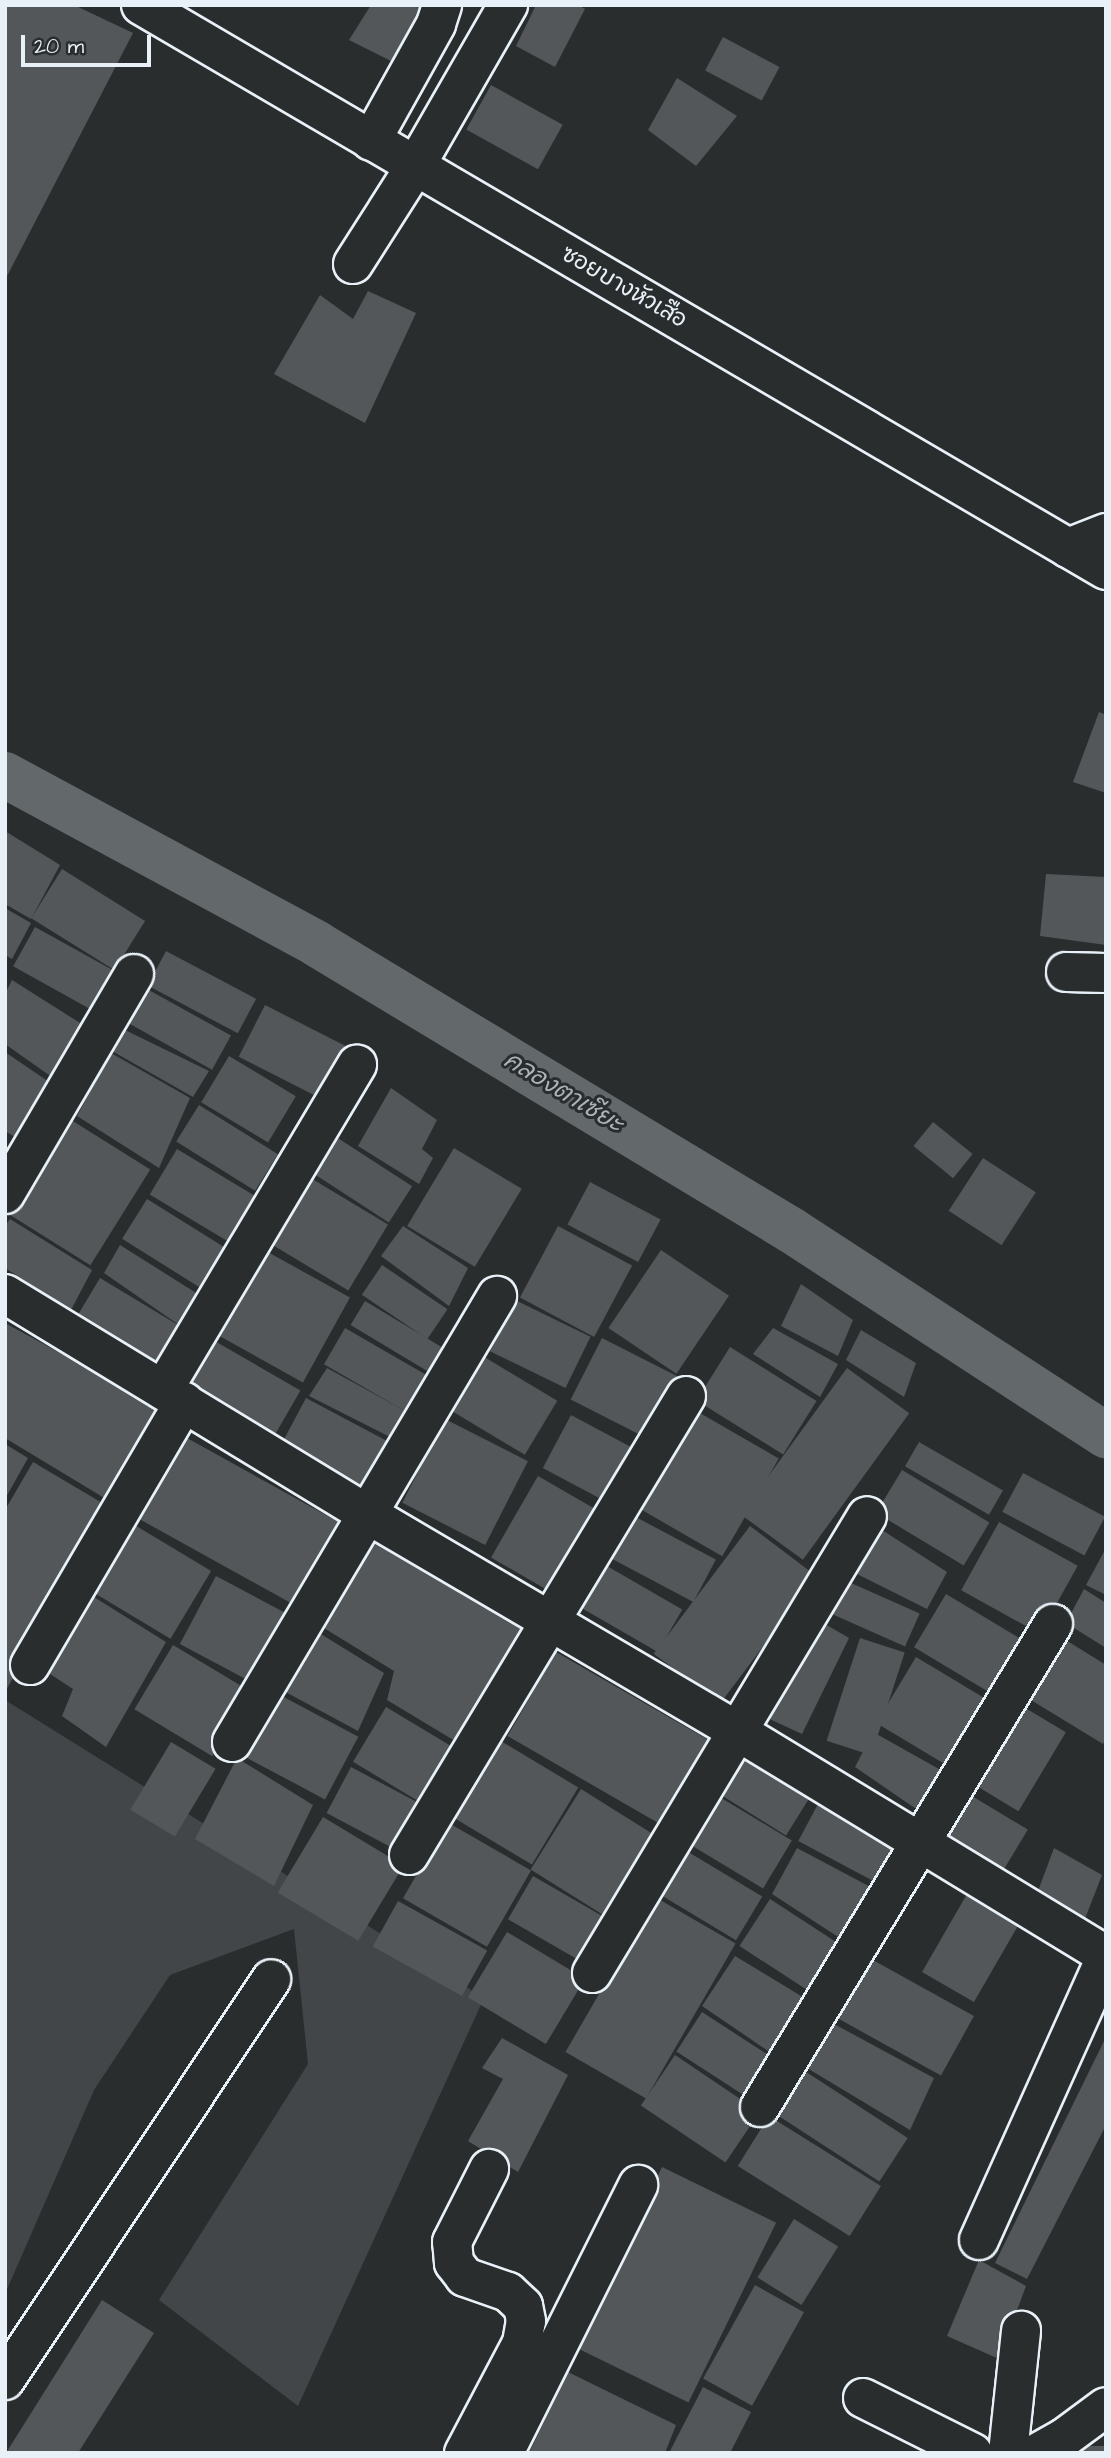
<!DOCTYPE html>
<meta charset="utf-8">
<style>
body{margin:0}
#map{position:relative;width:1111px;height:2458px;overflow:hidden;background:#2a2d2e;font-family:"Architects Daughter","Playpen Sans Thai",sans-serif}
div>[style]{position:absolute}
.green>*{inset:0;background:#424648}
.canal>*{height:46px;margin:-23px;padding:0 23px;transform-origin:23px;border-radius:23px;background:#63686b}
.building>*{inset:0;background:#535759;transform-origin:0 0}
.roads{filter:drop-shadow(2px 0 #e8f1f8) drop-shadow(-2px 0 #e8f1f8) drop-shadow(0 2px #e8f1f8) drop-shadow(0 -2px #e8f1f8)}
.minor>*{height:38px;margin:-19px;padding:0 19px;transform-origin:19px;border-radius:19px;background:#2a2d2e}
span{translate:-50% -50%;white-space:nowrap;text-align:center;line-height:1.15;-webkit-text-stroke:6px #2a2d2e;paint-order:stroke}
.street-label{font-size:23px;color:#e8f1f8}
.water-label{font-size:24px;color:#acb3b9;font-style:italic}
.frame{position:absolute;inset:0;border:7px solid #e8f1f8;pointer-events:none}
.scale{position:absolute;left:21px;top:35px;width:130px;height:32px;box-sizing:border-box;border:4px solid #e8f1f8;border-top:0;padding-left:9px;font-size:21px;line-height:24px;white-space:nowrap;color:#e8f1f8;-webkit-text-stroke:5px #2a2d2e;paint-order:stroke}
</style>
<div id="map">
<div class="green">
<i style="clip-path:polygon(5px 1700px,484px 1998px,298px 2406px,159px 2300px,308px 2064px,294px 1929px,170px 1975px,94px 2090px,5px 2294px)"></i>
</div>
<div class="canal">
<i style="left:5px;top:775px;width:355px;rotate:28.4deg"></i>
<i style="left:317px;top:944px;width:554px;rotate:31.11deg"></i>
<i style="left:791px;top:1230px;width:376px;rotate:33.1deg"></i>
</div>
<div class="building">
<i style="clip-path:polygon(5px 5px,74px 5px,133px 33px,5px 280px)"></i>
<i style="clip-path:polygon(371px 5px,432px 5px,397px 64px,349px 40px)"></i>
<i style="clip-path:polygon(536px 5px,578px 5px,585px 9px,555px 67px,516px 46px)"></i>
<i style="left:723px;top:37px;width:64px;height:38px;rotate:28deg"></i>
<i style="clip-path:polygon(677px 78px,737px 116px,696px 166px,648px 130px)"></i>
<i style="left:491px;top:85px;width:82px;height:51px;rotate:29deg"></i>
<i style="clip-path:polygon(368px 291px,416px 313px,365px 423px,274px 374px,320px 295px,353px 319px)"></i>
<i style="clip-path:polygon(1099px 712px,1106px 715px,1106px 793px,1073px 782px)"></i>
<i style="clip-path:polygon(5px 831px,60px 865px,31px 919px,5px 904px)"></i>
<i style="left:62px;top:869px;width:98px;height:58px;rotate:32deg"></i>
<i style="clip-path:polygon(1046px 874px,1106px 877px,1106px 945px,1040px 936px)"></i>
<i style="clip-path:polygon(5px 908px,31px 923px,12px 959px,5px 955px)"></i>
<i style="left:35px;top:927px;width:95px;height:45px;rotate:29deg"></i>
<i style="left:166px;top:951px;width:102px;height:39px;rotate:28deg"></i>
<i style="clip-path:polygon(12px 980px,88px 1028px,56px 1080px,5px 1044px,5px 994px)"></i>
<i style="left:147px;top:989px;width:96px;height:39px;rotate:29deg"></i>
<i style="left:265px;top:1005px;width:91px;height:58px;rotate:27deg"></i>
<i style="clip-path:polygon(125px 1030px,209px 1071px,193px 1097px,112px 1051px)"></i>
<i style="clip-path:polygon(5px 1052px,55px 1086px,21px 1141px,5px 1131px)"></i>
<i style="clip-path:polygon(111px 1053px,190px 1098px,159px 1168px,77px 1116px)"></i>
<i style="left:229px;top:1056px;width:78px;height:54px;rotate:31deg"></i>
<i style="clip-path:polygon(391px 1088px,437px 1120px,422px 1149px,433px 1158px,419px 1184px,358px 1146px)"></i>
<i style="left:199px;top:1105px;width:93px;height:43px;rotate:32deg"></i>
<i style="left:68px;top:1118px;width:97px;height:113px;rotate:32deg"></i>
<i style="left:933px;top:1122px;width:51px;height:31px;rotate:39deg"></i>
<i style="left:330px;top:1133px;width:98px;height:43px;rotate:33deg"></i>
<i style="left:454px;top:1148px;width:79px;height:91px;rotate:31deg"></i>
<i style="left:177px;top:1149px;width:92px;height:53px;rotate:31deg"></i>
<i style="left:983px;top:1158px;width:63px;height:63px;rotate:33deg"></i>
<i style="left:304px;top:1174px;width:98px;height:77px;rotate:31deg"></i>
<i style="left:590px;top:1182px;width:80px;height:48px;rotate:28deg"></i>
<i style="left:147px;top:1199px;width:96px;height:47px;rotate:32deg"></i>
<i style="clip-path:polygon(10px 1219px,92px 1270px,71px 1310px,5px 1268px,5px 1226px)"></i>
<i style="clip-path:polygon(403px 1226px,468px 1268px,449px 1306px,381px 1256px)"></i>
<i style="left:558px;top:1226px;width:84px;height:81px;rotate:28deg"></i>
<i style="clip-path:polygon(120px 1245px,201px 1296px,179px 1325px,104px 1273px)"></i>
<i style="left:661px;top:1250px;width:82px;height:94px;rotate:34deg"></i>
<i style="left:266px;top:1251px;width:96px;height:97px;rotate:29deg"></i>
<i style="left:382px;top:1265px;width:79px;height:36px;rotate:34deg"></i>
<i style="left:100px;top:1278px;width:92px;height:46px;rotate:31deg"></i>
<i style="clip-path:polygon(801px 1284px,853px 1320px,838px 1356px,781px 1326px)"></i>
<i style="left:515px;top:1300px;width:84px;height:57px;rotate:26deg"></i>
<i style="left:365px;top:1301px;width:100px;height:28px;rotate:31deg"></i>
<i style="clip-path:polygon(5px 1323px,167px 1411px,111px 1502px,5px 1438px)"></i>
<i style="left:345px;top:1328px;width:103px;height:42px;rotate:30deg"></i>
<i style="clip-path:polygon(773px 1328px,838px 1364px,820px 1397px,753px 1354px)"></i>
<i style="clip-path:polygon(861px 1330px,916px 1363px,904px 1397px,846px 1360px)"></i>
<i style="left:602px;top:1338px;width:85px;height:69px;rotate:27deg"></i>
<i style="left:213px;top:1340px;width:101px;height:54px;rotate:30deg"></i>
<i style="left:730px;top:1347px;width:102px;height:63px;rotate:32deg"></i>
<i style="left:481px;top:1355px;width:89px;height:63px;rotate:31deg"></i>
<i style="clip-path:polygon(327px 1368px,409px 1413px,392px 1438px,309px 1396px)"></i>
<i style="left:847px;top:1368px;width:77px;height:181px;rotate:36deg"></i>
<i style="left:306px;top:1398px;width:95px;height:51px;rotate:28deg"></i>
<i style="left:693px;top:1409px;width:99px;height:113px;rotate:30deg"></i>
<i style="left:571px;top:1415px;width:77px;height:60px;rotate:28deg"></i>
<i style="left:445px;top:1419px;width:93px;height:94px;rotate:27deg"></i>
<i style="left:178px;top:1433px;width:196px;height:94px;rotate:29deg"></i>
<i style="left:919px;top:1442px;width:97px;height:28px;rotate:30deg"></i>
<i style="clip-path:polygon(5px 1444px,28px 1458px,5px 1499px)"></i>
<i style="clip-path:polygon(33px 1462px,109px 1507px,5px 1692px,5px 1510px)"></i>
<i style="left:902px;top:1470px;width:102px;height:50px;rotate:31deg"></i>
<i style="left:1023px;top:1473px;width:93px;height:44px;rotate:28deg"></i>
<i style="left:538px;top:1476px;width:74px;height:94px;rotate:30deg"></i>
<i style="left:632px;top:1515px;width:95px;height:48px;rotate:28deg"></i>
<i style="left:128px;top:1521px;width:97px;height:79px;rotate:31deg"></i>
<i style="left:999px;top:1522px;width:90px;height:78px;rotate:29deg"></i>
<i style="left:750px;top:1526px;width:83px;height:160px;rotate:37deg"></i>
<i style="clip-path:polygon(876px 1526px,947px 1572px,927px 1609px,851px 1571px)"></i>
<i style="clip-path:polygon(379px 1538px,532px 1626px,465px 1747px,387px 1700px,394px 1671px,319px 1625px)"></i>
<i style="clip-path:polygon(1106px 1548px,1106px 1595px,1086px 1585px)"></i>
<i style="left:600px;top:1562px;width:95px;height:49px;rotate:30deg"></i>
<i style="left:216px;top:1576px;width:91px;height:77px;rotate:28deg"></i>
<i style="left:842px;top:1579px;width:85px;height:36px;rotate:24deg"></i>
<i style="clip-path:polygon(1084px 1589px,1106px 1603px,1106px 1648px,1066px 1623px)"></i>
<i style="clip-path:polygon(86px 1592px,166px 1642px,106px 1747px,62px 1716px,73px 1689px,41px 1668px)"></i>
<i style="left:946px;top:1594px;width:93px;height:62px;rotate:31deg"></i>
<i style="clip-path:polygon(818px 1620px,849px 1638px,802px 1734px,763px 1716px)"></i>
<i style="clip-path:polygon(316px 1631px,384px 1673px,358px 1731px,280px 1689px)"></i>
<i style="clip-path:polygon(1061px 1637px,1106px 1665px,1106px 1738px,1103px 1744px,1026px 1697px)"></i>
<i style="left:860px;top:1638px;width:47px;height:108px;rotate:18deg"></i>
<i style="left:173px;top:1645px;width:91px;height:75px;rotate:31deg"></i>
<i style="left:556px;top:1652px;width:187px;height:97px;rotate:30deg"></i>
<i style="left:916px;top:1657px;width:86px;height:77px;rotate:31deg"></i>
<i style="left:278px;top:1694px;width:91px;height:71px;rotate:28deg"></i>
<i style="left:1017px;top:1703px;width:57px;height:92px;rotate:31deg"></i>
<i style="left:386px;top:1707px;width:87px;height:64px;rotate:31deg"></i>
<i style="clip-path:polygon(873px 1732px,946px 1773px,922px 1813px,855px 1767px)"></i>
<i style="left:496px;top:1738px;width:96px;height:90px;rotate:31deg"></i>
<i style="left:171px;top:1742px;width:52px;height:79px;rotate:31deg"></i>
<i style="left:735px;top:1753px;width:87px;height:43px;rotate:32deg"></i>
<i style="clip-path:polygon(237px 1758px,313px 1805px,274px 1886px,195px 1839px)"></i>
<i style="left:351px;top:1767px;width:88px;height:52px;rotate:28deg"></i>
<i style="left:581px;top:1789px;width:97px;height:95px;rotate:32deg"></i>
<i style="left:713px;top:1793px;width:92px;height:56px;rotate:31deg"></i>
<i style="left:967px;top:1793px;width:71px;height:47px;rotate:31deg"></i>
<i style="left:818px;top:1804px;width:95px;height:42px;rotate:28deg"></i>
<i style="left:323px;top:1817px;width:94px;height:88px;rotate:31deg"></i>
<i style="left:447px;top:1822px;width:97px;height:88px;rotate:30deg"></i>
<i style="left:680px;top:1847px;width:96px;height:51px;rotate:31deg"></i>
<i style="clip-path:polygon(797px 1848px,878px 1891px,846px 1942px,772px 1894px)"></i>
<i style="clip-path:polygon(1054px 1848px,1102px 1875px,1083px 1924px,1035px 1899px)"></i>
<i style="left:533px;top:1876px;width:93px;height:50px;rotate:30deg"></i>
<i style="left:967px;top:1894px;width:60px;height:90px;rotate:30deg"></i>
<i style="left:655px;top:1897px;width:93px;height:179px;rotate:30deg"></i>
<i style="left:770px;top:1899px;width:88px;height:56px;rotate:33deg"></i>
<i style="left:398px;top:1901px;width:102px;height:52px;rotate:29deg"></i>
<i style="left:507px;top:1932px;width:91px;height:76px;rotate:31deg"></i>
<i style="left:862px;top:1954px;width:128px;height:68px;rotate:29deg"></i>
<i style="clip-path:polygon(735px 1956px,806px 1999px,777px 2057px,702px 2006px)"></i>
<i style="left:702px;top:2012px;width:91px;height:47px;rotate:33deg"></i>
<i style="clip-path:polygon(823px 2018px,934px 2078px,910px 2130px,797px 2062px)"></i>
<i style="clip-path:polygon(1106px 2037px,1106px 2125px,1027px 2279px,995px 2263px)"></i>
<i style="clip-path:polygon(502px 2038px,568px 2075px,518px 2172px,468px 2141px,503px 2079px,482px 2068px)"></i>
<i style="left:675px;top:2055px;width:102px;height:61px;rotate:34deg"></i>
<i style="left:797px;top:2066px;width:132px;height:52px;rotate:33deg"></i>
<i style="left:769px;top:2116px;width:132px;height:59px;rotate:32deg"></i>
<i style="left:662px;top:2167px;width:127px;height:200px;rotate:26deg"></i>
<i style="left:794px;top:2219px;width:52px;height:69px;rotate:32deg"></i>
<i style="clip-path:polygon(979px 2260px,1026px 2286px,999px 2359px,947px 2336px)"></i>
<i style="left:755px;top:2285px;width:56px;height:107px;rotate:29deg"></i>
<i style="clip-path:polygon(102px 2300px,154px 2333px,78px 2453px,6px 2453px)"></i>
<i style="clip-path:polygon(568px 2372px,676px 2425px,665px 2453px,529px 2453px)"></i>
<i style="clip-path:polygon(703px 2387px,751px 2412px,730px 2453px,669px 2453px)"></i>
<i style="left:1077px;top:2446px;width:29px;height:7px"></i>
</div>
<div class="roads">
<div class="minor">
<i style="left:141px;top:5px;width:1118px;rotate:30.35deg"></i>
<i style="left:371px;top:141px;width:134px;rotate:-60.9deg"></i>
<i style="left:436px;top:24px;width:20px;rotate:-72deg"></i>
<i style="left:353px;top:264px;width:117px;rotate:-57.5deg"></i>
<i style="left:416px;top:165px;width:185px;rotate:-60.1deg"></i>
<i style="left:1068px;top:548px;width:41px;rotate:-21.5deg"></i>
<i style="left:1066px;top:972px;width:40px;rotate:1.4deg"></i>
<i style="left:5px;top:1194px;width:255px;rotate:-59.6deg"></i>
<i style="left:5px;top:1294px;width:426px;rotate:31.3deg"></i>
<i style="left:369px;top:1515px;width:427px;rotate:30.4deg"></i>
<i style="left:737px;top:1731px;width:432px;rotate:31.3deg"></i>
<i style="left:163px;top:1390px;width:379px;rotate:-59.2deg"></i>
<i style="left:30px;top:1665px;width:305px;rotate:-59.6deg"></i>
<i style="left:232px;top:1742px;width:519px;rotate:-59.28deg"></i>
<i style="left:409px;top:1855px;width:536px;rotate:-58.89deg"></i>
<i style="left:592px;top:1973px;width:533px;rotate:-58.96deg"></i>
<i style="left:760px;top:2107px;width:565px;rotate:-58.76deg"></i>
<i style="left:979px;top:2240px;width:310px;rotate:-65.8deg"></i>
<i style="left:5px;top:2380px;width:481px;rotate:-56.4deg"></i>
<i style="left:863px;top:2398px;width:123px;rotate:26.6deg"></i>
<i style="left:464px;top:2453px;width:124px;rotate:-62.2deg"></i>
<i style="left:522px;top:2343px;width:22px;rotate:-80deg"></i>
<i style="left:526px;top:2321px;width:15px;rotate:-101deg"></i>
<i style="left:523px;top:2306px;width:21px;rotate:-137deg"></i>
<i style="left:508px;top:2292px;width:46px;rotate:-160.8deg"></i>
<i style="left:465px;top:2277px;width:18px;rotate:-128deg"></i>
<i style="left:454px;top:2263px;width:21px;rotate:-95deg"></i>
<i style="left:452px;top:2242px;width:82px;rotate:-63.1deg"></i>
<i style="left:504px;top:2453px;width:300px;rotate:-63.4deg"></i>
<i style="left:1008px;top:2453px;width:123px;rotate:-83.9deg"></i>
<i style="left:1037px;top:2453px;width:31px;rotate:-29deg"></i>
<i style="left:1064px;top:2438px;width:52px;rotate:-36.4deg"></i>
</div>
</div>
<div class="street-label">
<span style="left:624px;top:287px;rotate:30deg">ซอยบางหัวเสือ</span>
</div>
<div class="water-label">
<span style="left:563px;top:1093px;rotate:31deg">คลองตาเซียะ</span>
</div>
<div class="frame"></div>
<div class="scale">20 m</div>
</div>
